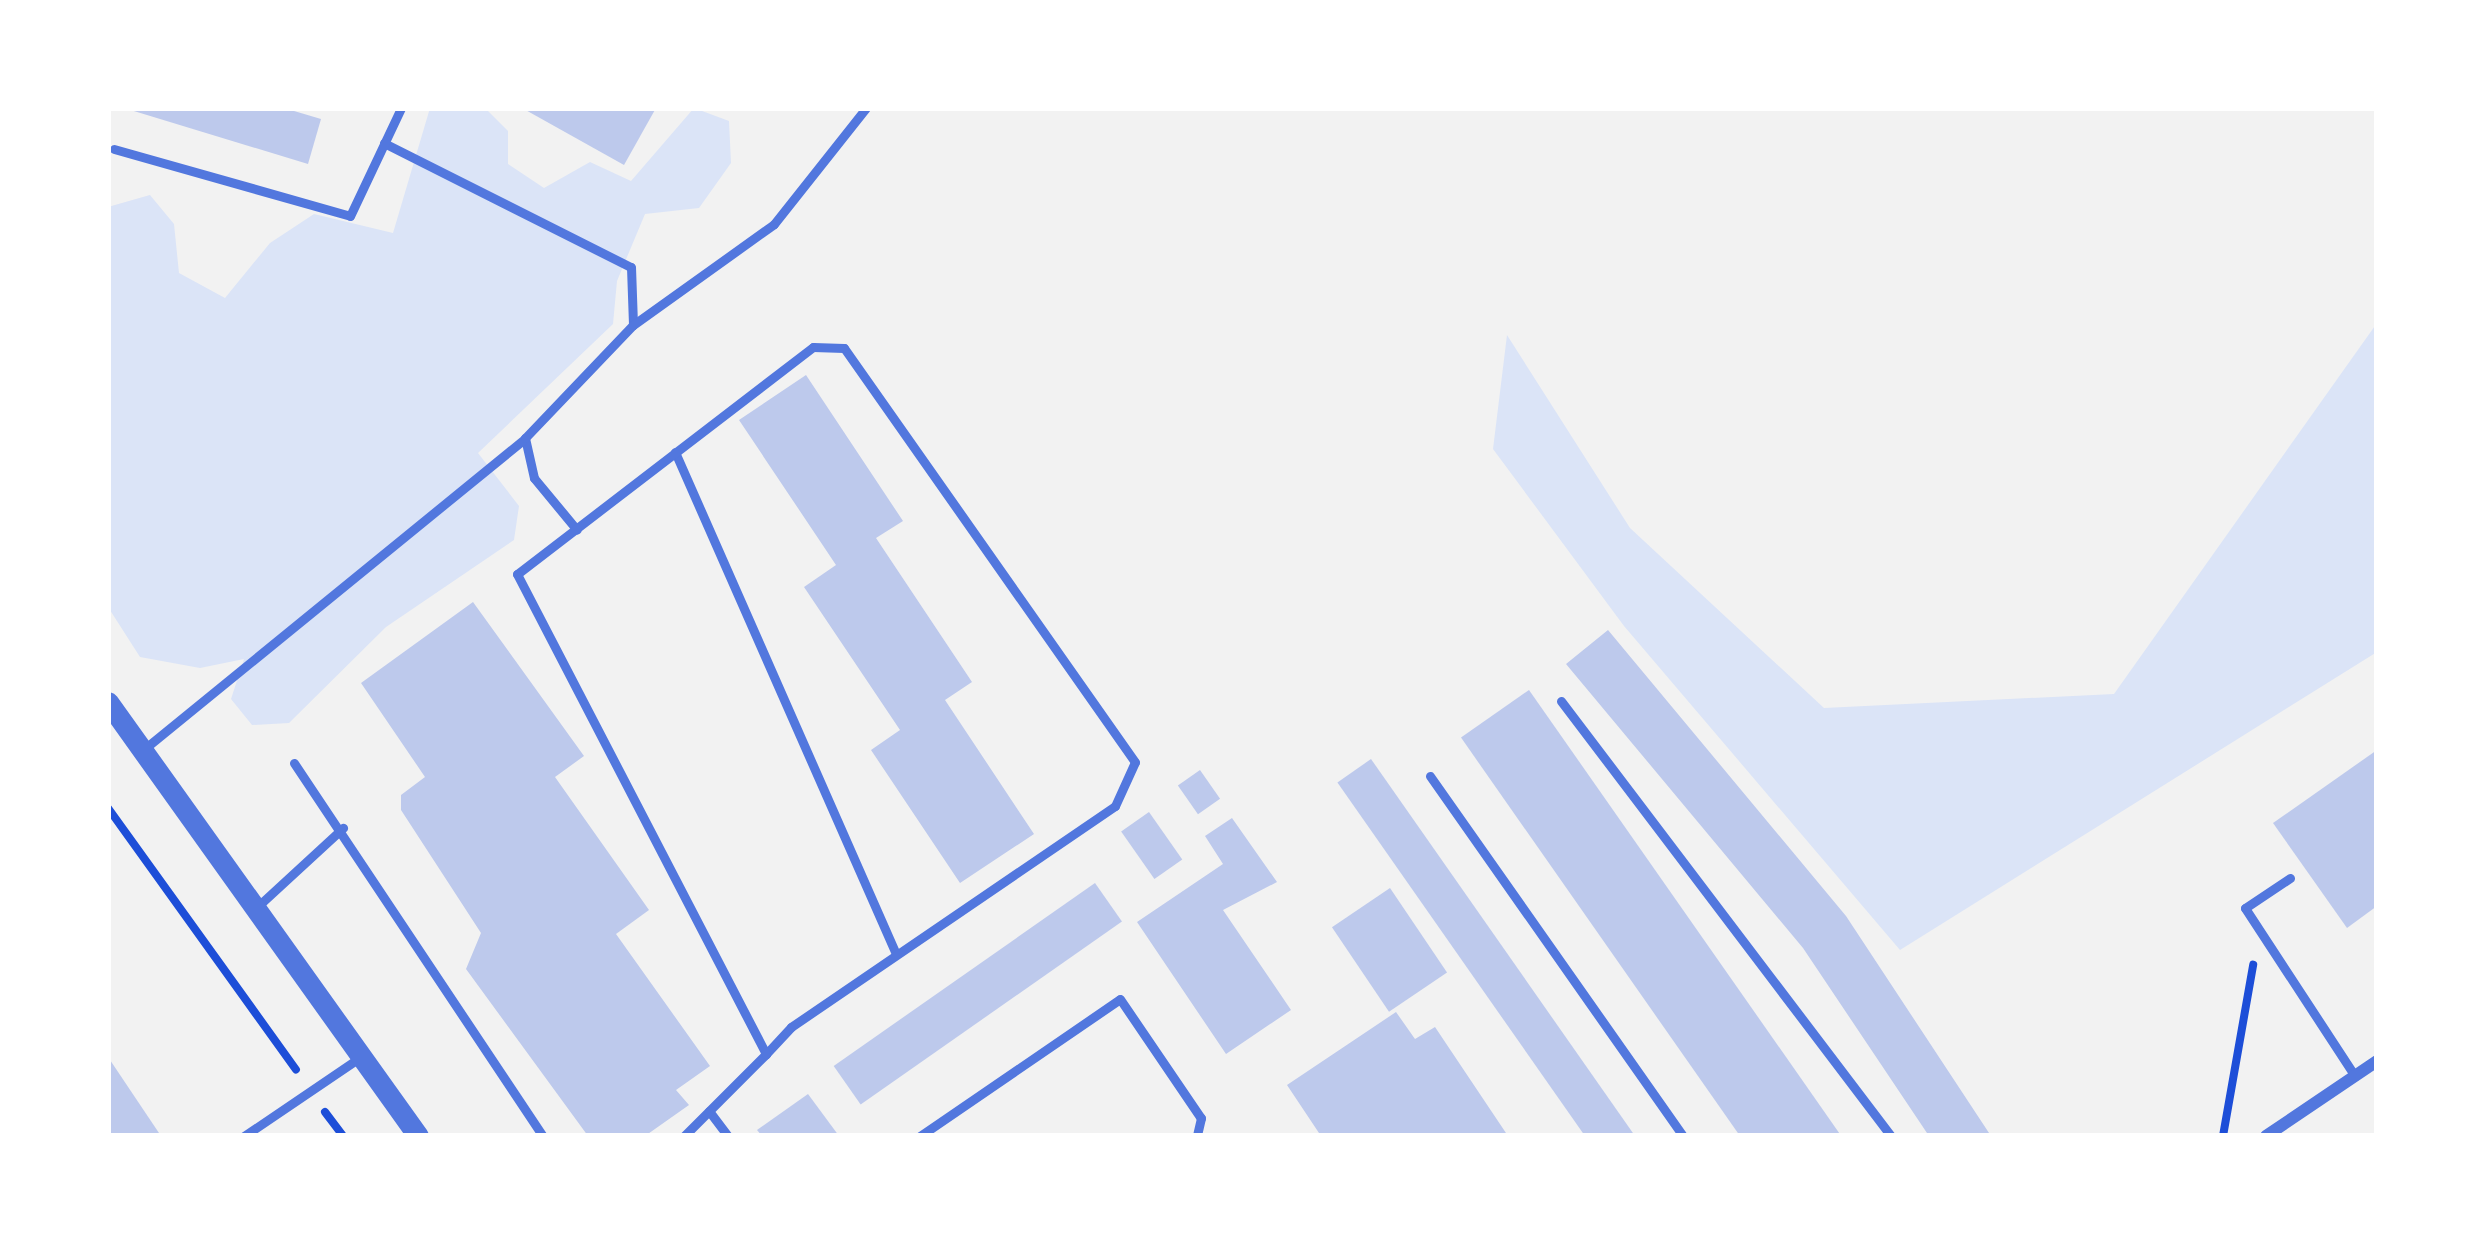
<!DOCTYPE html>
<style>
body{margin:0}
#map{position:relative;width:2485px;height:1244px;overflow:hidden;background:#f2f2f2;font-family:"Source Sans 3",sans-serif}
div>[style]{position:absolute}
.green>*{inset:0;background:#dbe4f7}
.building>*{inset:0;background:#bdc9ec;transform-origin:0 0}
.path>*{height:8px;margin:-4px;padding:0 4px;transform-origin:4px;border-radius:4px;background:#1d4ed8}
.service>*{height:9px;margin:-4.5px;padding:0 4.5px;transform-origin:4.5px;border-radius:4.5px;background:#5277de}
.minor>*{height:12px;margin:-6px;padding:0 6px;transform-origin:6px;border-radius:6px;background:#5277de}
.tertiary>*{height:21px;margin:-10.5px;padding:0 10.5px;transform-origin:10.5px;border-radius:10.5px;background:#5277de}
span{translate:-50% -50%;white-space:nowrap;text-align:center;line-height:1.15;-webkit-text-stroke:9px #fff;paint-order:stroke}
.frame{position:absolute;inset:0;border:111px solid #fff;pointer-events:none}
</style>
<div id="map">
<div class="green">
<i style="clip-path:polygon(430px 108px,485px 108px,508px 131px,508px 164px,544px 188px,590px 162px,631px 181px,694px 108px,729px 121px,731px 163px,699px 208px,645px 214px,617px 281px,613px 324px,478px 453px,519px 506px,514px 540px,386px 627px,289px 723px,252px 725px,231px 699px,244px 659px,200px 668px,140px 657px,108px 607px,108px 207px,150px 195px,174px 224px,179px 273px,225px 298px,270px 243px,314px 214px,393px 233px)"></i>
<i style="clip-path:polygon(2377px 323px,2377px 652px,1900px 950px,1624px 626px,1493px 449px,1507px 335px,1630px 528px,1824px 708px,2114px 694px)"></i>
</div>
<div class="building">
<i style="clip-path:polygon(124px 108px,284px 108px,321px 119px,308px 164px)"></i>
<i style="clip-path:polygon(522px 108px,656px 108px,624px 165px)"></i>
<i style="clip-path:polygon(806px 375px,903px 521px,876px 538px,972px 682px,945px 700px,1034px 834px,960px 883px,871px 750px,900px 730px,804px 587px,836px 565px,739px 420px)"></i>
<i style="clip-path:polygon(473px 602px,584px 756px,555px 777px,649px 910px,616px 934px,710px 1066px,676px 1090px,689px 1105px,645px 1136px,588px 1136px,466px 969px,481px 933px,401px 810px,401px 795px,425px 777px,361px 683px)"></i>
<i style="clip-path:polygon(1608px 630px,1846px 916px,1991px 1136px,1929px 1136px,1803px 948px,1566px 664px)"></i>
<i style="left:1529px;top:690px;width:545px;height:83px;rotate:55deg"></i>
<i style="clip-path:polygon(2377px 750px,2377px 906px,2347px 928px,2273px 823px)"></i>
<i style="left:1371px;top:759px;width:460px;height:41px;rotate:55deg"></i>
<i style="left:1200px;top:770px;width:35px;height:27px;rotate:55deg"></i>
<i style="left:1149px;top:812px;width:58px;height:34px;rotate:55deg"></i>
<i style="clip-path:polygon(1232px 818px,1277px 882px,1223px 910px,1291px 1010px,1226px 1054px,1137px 922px,1223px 864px,1205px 836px)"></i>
<i style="left:1095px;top:883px;width:47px;height:319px;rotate:55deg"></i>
<i style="left:1390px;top:888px;width:102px;height:70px;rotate:56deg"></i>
<i style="clip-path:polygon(1396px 1012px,1415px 1039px,1435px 1027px,1508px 1136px,1321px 1136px,1287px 1085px)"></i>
<i style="clip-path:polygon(108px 1057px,161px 1136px,108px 1136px)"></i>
<i style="clip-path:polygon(808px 1094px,839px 1136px,762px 1136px,757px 1130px)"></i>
</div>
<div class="path">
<i style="left:108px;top:808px;width:322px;rotate:54.3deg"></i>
<i style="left:325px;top:1112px;width:30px;rotate:53deg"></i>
<i style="left:2223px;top:1136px;width:174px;rotate:-80deg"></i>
</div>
<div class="service">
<i style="left:384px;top:143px;width:276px;rotate:26.7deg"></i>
<i style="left:631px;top:267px;width:58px;rotate:88deg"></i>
<i style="left:114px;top:149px;width:245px;rotate:15.8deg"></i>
<i style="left:350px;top:216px;width:119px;rotate:-64.7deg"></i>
<i style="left:525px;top:438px;width:41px;rotate:77.3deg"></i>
<i style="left:534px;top:478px;width:67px;rotate:50.4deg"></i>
<i style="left:675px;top:452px;width:548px;rotate:66.24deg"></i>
<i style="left:1561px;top:701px;width:546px;rotate:52.82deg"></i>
<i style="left:143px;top:750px;width:493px;rotate:-39.2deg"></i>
<i style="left:525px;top:438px;width:156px;rotate:-46.3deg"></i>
<i style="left:633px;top:325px;width:173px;rotate:-35.6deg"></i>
<i style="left:774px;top:224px;width:148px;rotate:-51.6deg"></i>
<i style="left:294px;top:763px;width:448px;rotate:56.3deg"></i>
<i style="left:1430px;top:776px;width:440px;rotate:54.9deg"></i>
<i style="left:2290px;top:878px;width:54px;rotate:146.3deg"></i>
<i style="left:2245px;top:908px;width:201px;rotate:56.8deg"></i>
<i style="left:257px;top:907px;width:117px;rotate:-42.6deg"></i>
<i style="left:709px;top:1111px;width:31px;rotate:53deg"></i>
<i style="left:244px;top:1136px;width:139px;rotate:-34.1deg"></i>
<i style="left:684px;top:1136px;width:116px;rotate:-45deg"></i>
<i style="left:766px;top:1054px;width:37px;rotate:-47deg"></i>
<i style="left:791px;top:1027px;width:392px;rotate:-34.3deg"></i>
<i style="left:1115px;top:806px;width:48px;rotate:-65.6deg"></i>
<i style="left:1135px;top:762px;width:506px;rotate:-125.1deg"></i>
<i style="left:844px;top:348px;width:31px;rotate:-178deg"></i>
<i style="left:813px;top:347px;width:373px;rotate:142.5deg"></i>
<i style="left:517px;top:574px;width:541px;rotate:62.58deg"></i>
<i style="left:920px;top:1136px;width:242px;rotate:-34.4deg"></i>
<i style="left:1120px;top:999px;width:144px;rotate:55.8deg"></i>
<i style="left:1201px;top:1118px;width:18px;rotate:103deg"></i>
</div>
<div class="minor">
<i style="left:2266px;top:1136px;width:134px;rotate:-34deg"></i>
</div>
<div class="tertiary">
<i style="left:108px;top:702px;width:533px;rotate:54.46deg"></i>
</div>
<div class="frame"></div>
</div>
